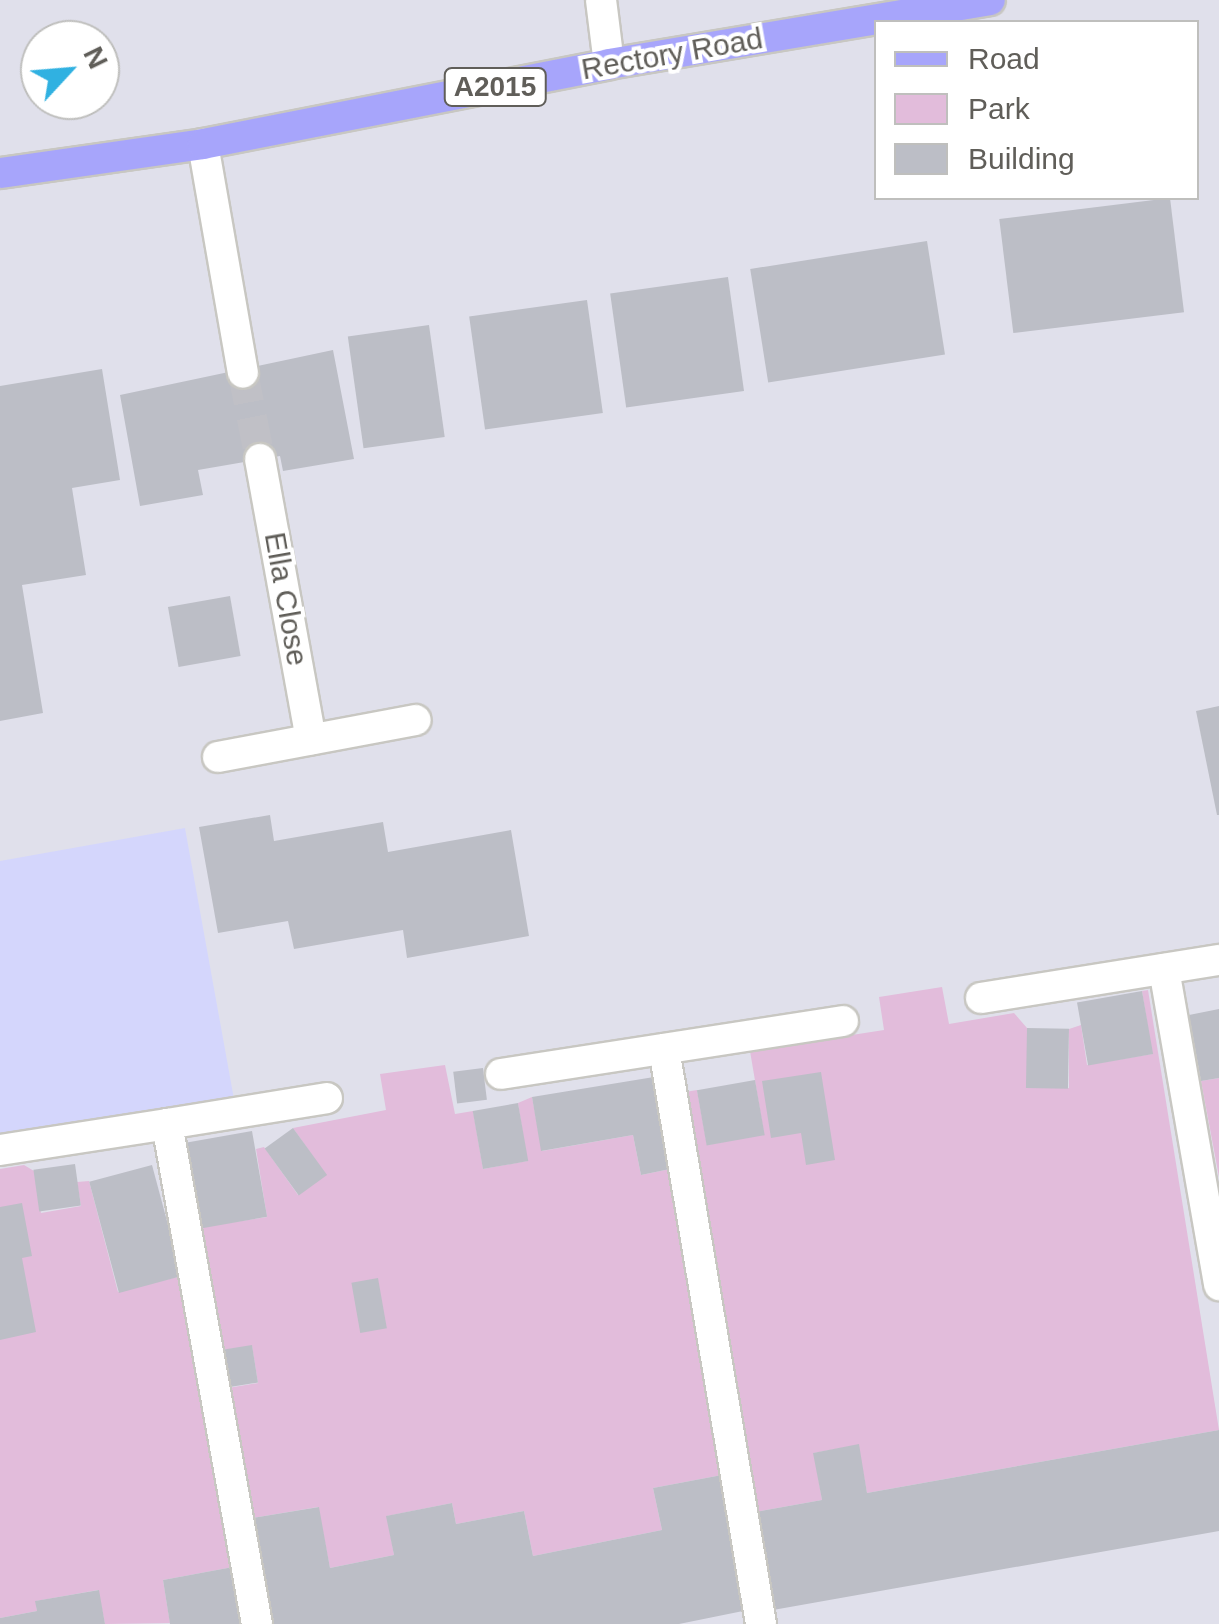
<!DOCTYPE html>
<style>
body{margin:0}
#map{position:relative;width:1219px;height:1624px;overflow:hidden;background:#e0e0eb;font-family:Helvetica,sans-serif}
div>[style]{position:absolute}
.commercial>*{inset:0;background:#d4d6fc}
.green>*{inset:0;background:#e2bcdb}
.building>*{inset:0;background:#bcbec6;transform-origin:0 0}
.minor-tunnel>*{height:30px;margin-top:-15px;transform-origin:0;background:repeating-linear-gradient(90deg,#c0c0c6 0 30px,transparent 0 45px)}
.roads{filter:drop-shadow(2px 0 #c8c7c2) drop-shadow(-2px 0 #c8c7c2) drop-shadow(0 2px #c8c7c2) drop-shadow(0 -2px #c8c7c2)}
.minor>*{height:30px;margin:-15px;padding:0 15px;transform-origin:15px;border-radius:15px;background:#fff}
.major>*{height:30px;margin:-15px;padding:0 15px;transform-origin:15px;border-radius:15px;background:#a7a5fb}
span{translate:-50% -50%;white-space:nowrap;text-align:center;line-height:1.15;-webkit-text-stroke:8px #fff;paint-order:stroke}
.shield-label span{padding:2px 8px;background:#fff;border:2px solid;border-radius:8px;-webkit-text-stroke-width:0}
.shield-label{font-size:28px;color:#605e59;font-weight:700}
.street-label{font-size:30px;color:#605e59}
.legend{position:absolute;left:874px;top:20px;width:325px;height:180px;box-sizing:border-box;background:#fff;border:2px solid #bfbfbd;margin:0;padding:12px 18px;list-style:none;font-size:30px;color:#605e59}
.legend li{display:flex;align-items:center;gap:20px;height:50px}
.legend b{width:50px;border:2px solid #bfbfbd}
.north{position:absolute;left:20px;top:20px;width:100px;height:100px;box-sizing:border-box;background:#fff;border:2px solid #bfbfbd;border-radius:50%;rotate:64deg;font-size:28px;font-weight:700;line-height:40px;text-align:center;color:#605e59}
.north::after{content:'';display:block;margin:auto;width:35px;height:45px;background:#30b1e1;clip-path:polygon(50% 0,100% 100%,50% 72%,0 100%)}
</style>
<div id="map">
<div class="commercial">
<i style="clip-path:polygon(185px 828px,234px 1099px,0 1135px,0 861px)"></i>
</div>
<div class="green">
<i style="clip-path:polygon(942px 987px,949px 1024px,1014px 1013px,1027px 1028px,1027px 1088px,1069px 1088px,1069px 1029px,1081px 1025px,1087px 1065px,1152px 1054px,1142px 991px,1148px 990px,1219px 1430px,867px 1493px,858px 1445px,814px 1453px,822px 1500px,755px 1512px,685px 1092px,697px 1090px,707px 1145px,764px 1134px,750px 1051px,884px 1030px,879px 997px)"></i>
<i style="clip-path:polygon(445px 1065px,455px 1114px,473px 1111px,483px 1169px,527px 1161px,518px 1103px,532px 1097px,542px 1151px,633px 1135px,641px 1175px,670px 1169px,722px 1475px,653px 1488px,662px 1530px,533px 1556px,524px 1511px,456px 1524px,452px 1503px,387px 1516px,394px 1555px,330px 1568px,318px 1507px,253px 1518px,228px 1388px,258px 1383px,252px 1346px,222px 1350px,201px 1227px,267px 1217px,256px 1149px,264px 1147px,298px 1195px,326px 1175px,293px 1128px,386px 1110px,380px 1074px)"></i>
<i style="clip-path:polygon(1219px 1078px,1219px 1177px,1201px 1081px)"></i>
<i style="clip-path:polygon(24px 1165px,34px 1171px,41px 1213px,81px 1206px,77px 1182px,89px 1181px,118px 1292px,181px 1276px,233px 1567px,163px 1580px,170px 1623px,105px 1624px,98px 1590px,36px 1601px,37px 1611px,0 1618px,0 1169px)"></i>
</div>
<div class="building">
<i style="left:1170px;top:198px;width:115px;height:172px;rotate:83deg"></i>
<i style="left:927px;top:241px;width:115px;height:179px;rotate:81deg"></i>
<i style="left:728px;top:277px;width:115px;height:119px;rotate:82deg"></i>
<i style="left:587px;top:300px;width:114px;height:119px;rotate:82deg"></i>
<i style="left:429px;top:325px;width:113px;height:82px;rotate:82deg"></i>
<i style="clip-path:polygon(333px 350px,354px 459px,283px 471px,280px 456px,198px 470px,203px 495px,140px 506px,120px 395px)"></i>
<i style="clip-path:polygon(102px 369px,120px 480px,72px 488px,86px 575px,22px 585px,43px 713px,0 721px,0 386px)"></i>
<i style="left:230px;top:596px;width:61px;height:63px;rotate:80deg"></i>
<i style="clip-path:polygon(1219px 706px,1219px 815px,1217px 815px,1196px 711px)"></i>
<i style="clip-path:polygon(270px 815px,274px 841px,383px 822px,388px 852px,511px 830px,529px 936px,407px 958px,403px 930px,294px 949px,288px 921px,218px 933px,199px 827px)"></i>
<i style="left:1142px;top:991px;width:64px;height:66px;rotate:80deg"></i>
<i style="clip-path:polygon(1219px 1009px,1219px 1078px,1201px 1081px,1189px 1015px)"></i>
<i style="left:1027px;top:1028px;width:42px;height:60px;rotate:1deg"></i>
<i style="left:483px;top:1068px;width:32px;height:30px;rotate:83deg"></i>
<i style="clip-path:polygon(821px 1072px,835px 1160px,806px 1165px,801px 1133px,771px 1138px,762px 1081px)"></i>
<i style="clip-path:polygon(654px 1077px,670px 1169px,641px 1175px,633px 1135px,541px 1151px,532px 1097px)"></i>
<i style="left:755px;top:1080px;width:56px;height:59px;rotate:80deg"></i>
<i style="left:518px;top:1103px;width:59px;height:46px;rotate:80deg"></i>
<i style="left:293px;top:1128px;width:58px;height:35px;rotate:54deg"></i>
<i style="left:252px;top:1131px;width:87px;height:66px;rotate:80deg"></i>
<i style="left:75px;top:1164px;width:42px;height:42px;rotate:82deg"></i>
<i style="left:152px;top:1165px;width:115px;height:65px;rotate:75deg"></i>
<i style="clip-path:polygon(22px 1203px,32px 1256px,22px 1258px,36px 1332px,0 1340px,0 1207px)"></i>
<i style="left:378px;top:1278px;width:51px;height:27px;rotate:80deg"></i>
<i style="left:252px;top:1345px;width:38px;height:30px;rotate:81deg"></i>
<i style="clip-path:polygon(1219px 1430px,1219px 1531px,773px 1610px,755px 1512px,822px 1500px,813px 1453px,859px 1444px,867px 1493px)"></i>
<i style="clip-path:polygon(722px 1475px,748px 1610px,679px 1624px,272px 1624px,253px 1518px,319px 1507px,330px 1568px,394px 1555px,386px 1516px,452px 1503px,456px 1524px,524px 1511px,533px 1556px,662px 1530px,653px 1488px)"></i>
<i style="clip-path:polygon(233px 1567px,243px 1624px,170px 1624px,163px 1580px)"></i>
<i style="clip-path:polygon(99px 1590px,105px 1624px,0 1624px,0 1618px,37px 1611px,35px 1601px)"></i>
</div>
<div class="minor-tunnel">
<i style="left:243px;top:373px;width:88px;rotate:78.8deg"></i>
</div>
<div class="roads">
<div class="minor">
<i style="left:601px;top:0;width:64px;rotate:82.9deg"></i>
<i style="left:203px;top:144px;width:232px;rotate:80.1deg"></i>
<i style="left:260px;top:459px;width:285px;rotate:79.7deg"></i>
<i style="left:218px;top:757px;width:201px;rotate:-10.6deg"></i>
<i style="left:1164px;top:969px;width:321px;rotate:80.1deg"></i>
<i style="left:981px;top:998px;width:241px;rotate:-9.1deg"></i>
<i style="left:664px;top:1049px;width:583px;rotate:80.42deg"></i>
<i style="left:501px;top:1074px;width:346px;rotate:-8.8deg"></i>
<i style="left:167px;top:1124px;width:162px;rotate:-9.2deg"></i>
<i style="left:0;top:1150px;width:169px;rotate:-8.8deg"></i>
<i style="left:167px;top:1124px;width:508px;rotate:79.8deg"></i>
</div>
<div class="major">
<i style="left:0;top:173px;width:205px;rotate:-8.1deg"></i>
<i style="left:203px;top:144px;width:414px;rotate:-11.1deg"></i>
<i style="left:609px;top:64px;width:386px;rotate:-9.5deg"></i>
</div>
</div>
<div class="shield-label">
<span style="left:495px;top:87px">A2015</span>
</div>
<div class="street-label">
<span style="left:672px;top:54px;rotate:-10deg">Rectory Road</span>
<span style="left:286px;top:599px;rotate:80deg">Ella Close</span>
</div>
<ul class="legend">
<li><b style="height:12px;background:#a7a5fb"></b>Road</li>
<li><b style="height:28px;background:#e2bcdb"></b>Park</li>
<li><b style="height:28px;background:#bcbec6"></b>Building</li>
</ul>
<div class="north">N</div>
</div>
